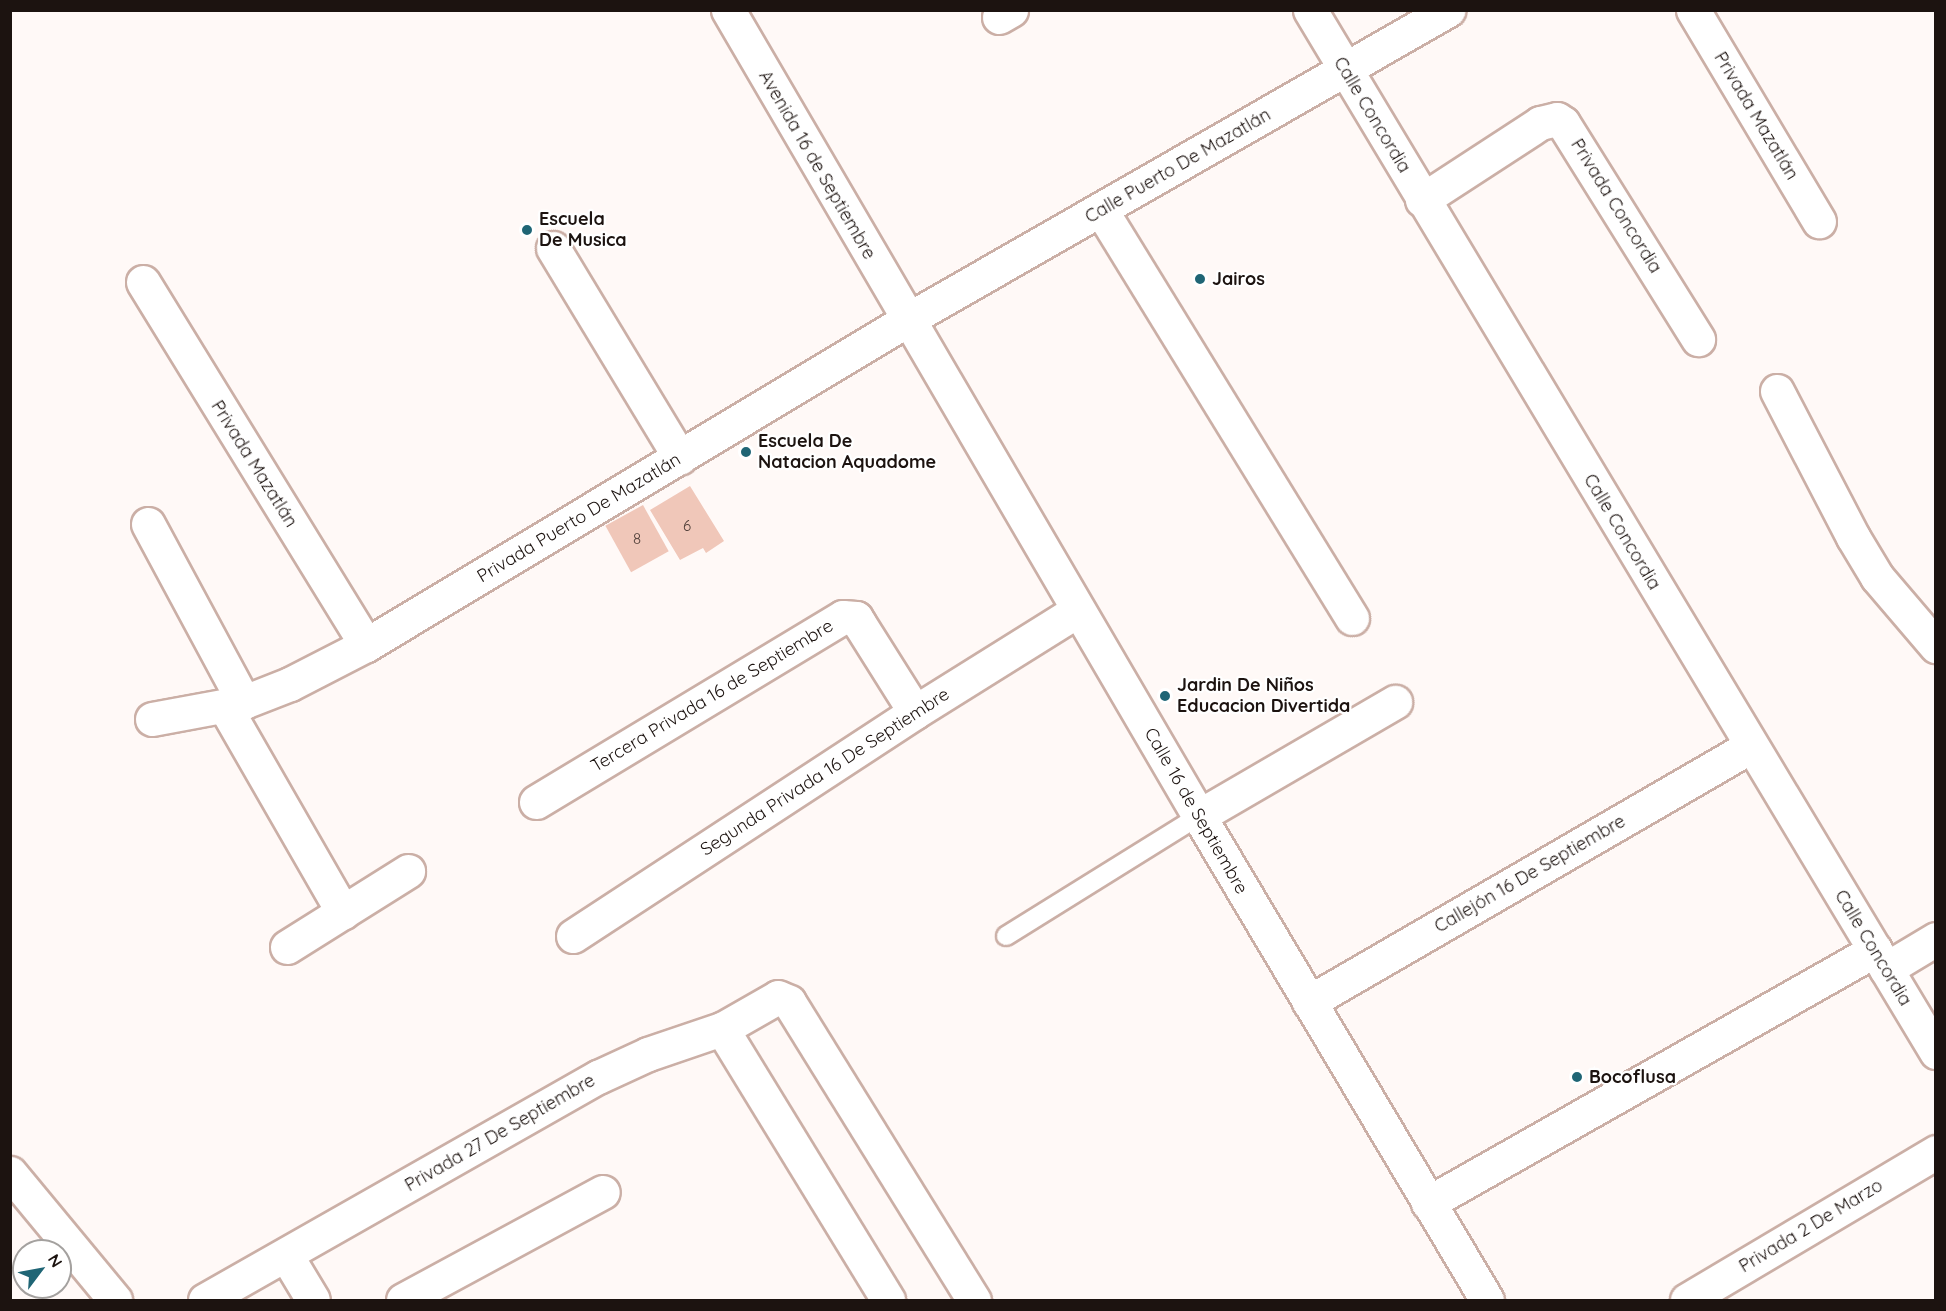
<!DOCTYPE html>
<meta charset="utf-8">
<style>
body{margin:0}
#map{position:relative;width:1946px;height:1311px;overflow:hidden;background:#fff9f7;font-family:Quicksand,sans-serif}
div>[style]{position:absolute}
.building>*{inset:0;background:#f0c7b9;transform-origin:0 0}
.roads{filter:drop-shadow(2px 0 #cbafa6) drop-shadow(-2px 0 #cbafa6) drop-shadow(0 2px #cbafa6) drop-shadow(0 -2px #cbafa6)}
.service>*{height:18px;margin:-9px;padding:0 9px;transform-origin:9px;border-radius:9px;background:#fff}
.minor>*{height:33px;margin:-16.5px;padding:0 16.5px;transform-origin:16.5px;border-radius:16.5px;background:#fff}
.dots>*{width:16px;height:16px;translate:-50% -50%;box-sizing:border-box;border:3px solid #fff;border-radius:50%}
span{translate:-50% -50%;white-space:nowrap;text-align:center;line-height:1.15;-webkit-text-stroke:4.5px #fff;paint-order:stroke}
.number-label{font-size:15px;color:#51403a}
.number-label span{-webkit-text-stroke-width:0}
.street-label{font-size:18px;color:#1c1310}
.poi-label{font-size:18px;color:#1c1310;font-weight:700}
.left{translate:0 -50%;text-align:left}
.frame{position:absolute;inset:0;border:12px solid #1c1310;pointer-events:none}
.north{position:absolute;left:12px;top:1239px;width:60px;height:60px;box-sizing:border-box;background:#fff;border:2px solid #a4a19f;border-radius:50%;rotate:58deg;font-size:16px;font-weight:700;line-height:24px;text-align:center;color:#1c1310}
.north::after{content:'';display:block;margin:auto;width:21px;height:27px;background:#1f6575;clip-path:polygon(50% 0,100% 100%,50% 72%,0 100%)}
</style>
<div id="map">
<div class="building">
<i style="clip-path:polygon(690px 486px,724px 541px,706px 553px,703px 548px,680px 560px,650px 510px)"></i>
<i style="left:643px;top:505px;width:53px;height:43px;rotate:61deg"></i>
</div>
<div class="roads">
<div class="service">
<i style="left:1006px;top:936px;width:227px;rotate:-31.9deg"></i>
</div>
<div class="minor">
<i style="left:728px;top:10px;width:934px;rotate:59.7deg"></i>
<i style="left:1199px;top:816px;width:563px;rotate:59.25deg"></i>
<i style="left:1310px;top:10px;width:1216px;rotate:59deg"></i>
<i style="left:1693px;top:10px;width:246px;rotate:59.2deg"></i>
<i style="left:999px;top:17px;width:14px;rotate:-30deg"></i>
<i style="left:1422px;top:200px;width:141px;rotate:-33.1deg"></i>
<i style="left:1540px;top:123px;width:17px;rotate:-13deg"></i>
<i style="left:1557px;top:119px;width:7px;rotate:34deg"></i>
<i style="left:1563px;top:123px;width:255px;rotate:58deg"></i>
<i style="left:1101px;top:210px;width:479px;rotate:58.4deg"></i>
<i style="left:553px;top:248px;width:245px;rotate:58.8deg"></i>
<i style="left:143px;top:282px;width:426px;rotate:58.4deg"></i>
<i style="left:1777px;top:391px;width:165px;rotate:62.5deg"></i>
<i style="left:1853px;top:537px;width:47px;rotate:59deg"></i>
<i style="left:1877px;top:577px;width:91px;rotate:49.5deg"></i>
<i style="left:148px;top:524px;width:202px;rotate:61.7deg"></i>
<i style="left:225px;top:707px;width:237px;rotate:60.1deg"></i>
<i style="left:152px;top:719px;width:94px;rotate:-10.5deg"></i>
<i style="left:244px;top:702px;width:49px;rotate:-21.4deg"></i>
<i style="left:290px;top:684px;width:85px;rotate:-27.2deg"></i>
<i style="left:366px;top:645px;width:631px;rotate:-30.99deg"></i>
<i style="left:907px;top:320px;width:624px;rotate:-29.81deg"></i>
<i style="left:536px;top:802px;width:358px;rotate:-31.1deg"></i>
<i style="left:843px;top:617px;width:13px;rotate:4deg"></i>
<i style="left:856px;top:618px;width:6px;rotate:59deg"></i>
<i style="left:859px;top:623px;width:105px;rotate:57.8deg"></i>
<i style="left:1199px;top:816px;width:227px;rotate:-30.2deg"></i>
<i style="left:573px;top:936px;width:409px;rotate:-33.2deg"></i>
<i style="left:915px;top:712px;width:192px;rotate:-32deg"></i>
<i style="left:287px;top:947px;width:143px;rotate:-32.1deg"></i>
<i style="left:1886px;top:969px;width:58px;rotate:-31deg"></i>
<i style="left:1309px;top:1002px;width:511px;rotate:-30.08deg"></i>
<i style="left:722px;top:1029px;width:318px;rotate:58.5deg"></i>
<i style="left:10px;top:1173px;width:165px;rotate:50.4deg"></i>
<i style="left:1428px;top:1203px;width:514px;rotate:-29.51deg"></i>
<i style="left:286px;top:1255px;width:52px;rotate:59deg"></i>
<i style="left:205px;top:1300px;width:452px;rotate:-29.6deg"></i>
<i style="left:598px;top:1077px;width:55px;rotate:-24.7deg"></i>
<i style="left:648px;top:1054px;width:78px;rotate:-18.7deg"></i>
<i style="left:722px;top:1029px;width:64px;rotate:-29.7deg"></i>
<i style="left:778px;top:997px;width:12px;rotate:24deg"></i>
<i style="left:789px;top:1002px;width:351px;rotate:58.2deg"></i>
<i style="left:403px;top:1300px;width:227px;rotate:-28.4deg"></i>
<i style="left:1687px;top:1300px;width:290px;rotate:-30.7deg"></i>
</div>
</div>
<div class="dots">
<i style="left:527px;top:230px;background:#1f6575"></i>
<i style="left:1200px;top:279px;background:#1f6575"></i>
<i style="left:746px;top:452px;background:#1f6575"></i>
<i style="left:1165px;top:696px;background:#1f6575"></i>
<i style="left:1577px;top:1077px;background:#1f6575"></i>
</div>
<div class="number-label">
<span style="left:687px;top:526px">6</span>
<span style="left:637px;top:539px">8</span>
</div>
<div class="street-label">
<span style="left:1372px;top:115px;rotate:59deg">Calle Concordia</span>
<span style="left:1756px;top:116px;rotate:59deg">Privada Mazatlán</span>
<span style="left:817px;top:165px;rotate:60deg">Avenida 16 de Septiembre</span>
<span style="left:1178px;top:166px;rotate:-30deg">Calle Puerto De Mazatlán</span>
<span style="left:1616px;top:206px;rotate:58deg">Privada Concordia</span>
<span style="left:254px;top:464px;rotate:58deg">Privada Mazatlán</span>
<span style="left:579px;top:518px;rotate:-31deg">Privada Puerto De Mazatlán</span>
<span style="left:1622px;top:532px;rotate:59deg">Calle Concordia</span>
<span style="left:712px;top:696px;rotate:-31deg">Tercera Privada 16 de Septiembre</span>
<span style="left:825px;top:772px;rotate:-33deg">Segunda Privada 16 De Septiembre</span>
<span style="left:1196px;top:811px;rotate:60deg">Calle 16 de Septiembre</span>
<span style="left:1530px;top:874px;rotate:-30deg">Callejón 16 De Septiembre</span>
<span style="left:1873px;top:948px;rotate:59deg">Calle Concordia</span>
<span style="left:500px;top:1133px;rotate:-30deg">Privada 27 De Septiembre</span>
<span style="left:1811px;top:1226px;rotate:-31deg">Privada 2 De Marzo</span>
</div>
<div class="poi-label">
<span class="left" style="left:539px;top:230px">Escuela<br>De Musica</span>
<span class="left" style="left:1212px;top:279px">Jairos</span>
<span class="left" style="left:758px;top:452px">Escuela De<br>Natacion Aquadome</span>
<span class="left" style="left:1177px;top:696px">Jardin De Niños<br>Educacion Divertida</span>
<span class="left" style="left:1589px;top:1077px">Bocoflusa</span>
</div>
<div class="frame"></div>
<div class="north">N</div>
</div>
